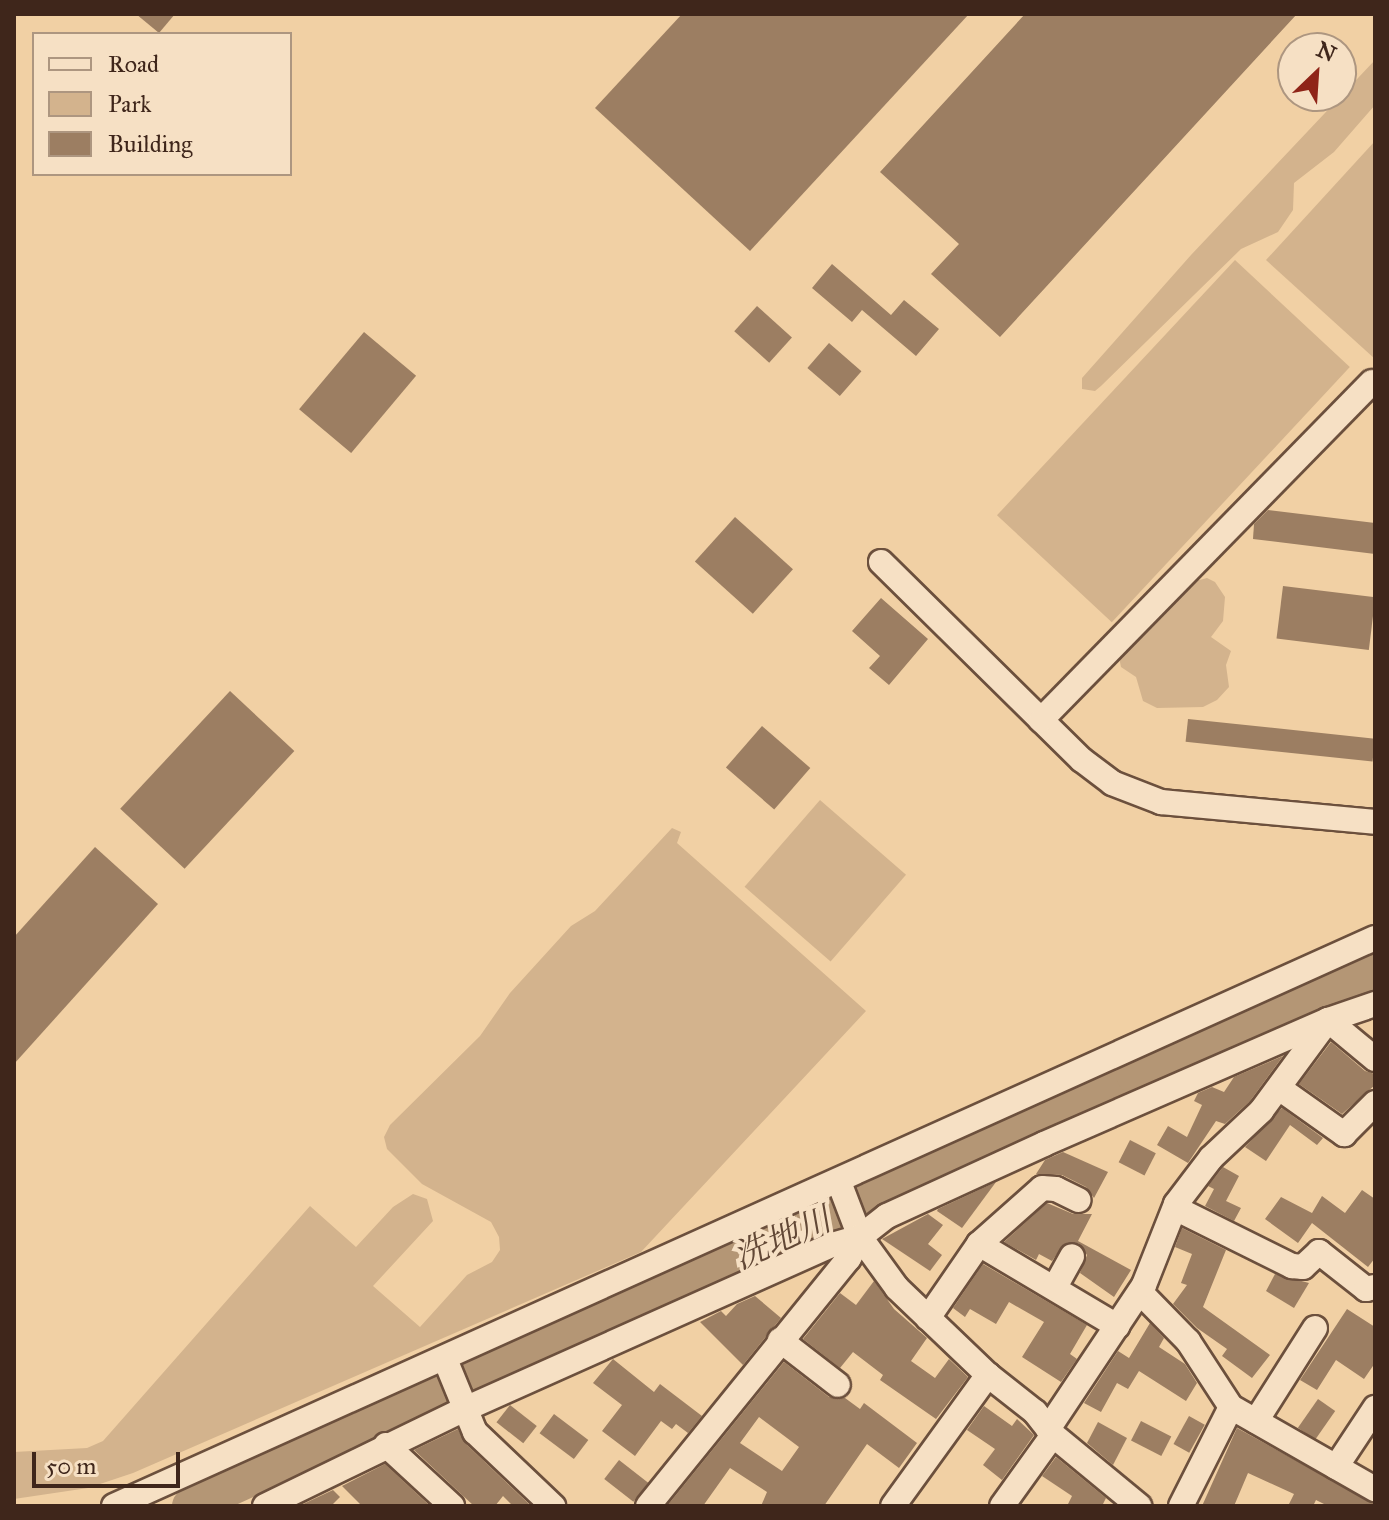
<!DOCTYPE html>
<meta charset="utf-8">
<style>
body{margin:0}
#map{position:relative;width:1389px;height:1520px;overflow:hidden;background:#f1d0a4;font-family:"IM FELL Great Primer","Noto Serif JP",serif}
div>[style]{position:absolute}
.green>*{inset:0;background:#d3b38d;transform-origin:0 0}
.river>*{height:36px;margin:-18px;padding:0 18px;transform-origin:18px;border-radius:18px;background:#b49675}
.building>*{inset:0;background:#9c7e62;transform-origin:0 0}
.roads{filter:drop-shadow(2px 0 #6c503d) drop-shadow(-2px 0 #6c503d) drop-shadow(0 2px #6c503d) drop-shadow(0 -2px #6c503d)}
.minor>*{height:24px;margin:-12px;padding:0 12px;transform-origin:12px;border-radius:12px;background:#f6e0c4}
span{translate:-50% -50%;white-space:nowrap;text-align:center;line-height:1.15;-webkit-text-stroke:8px #f6e0c4;paint-order:stroke}
.water-label{font-size:34px;color:#624836;font-style:italic}
.frame{position:absolute;inset:0;border:16px solid #3f261b;pointer-events:none}
.legend{position:absolute;left:32px;top:32px;width:260px;height:144px;box-sizing:border-box;background:#f6e0c4;border:2px solid #ad9680;margin:0;padding:10px 14px;list-style:none;font-size:24px;color:#3f261b}
.legend li{display:flex;align-items:center;gap:16px;height:40px}
.legend b{width:40px;border:2px solid #ad9680}
.north{position:absolute;left:1277px;top:32px;width:80px;height:80px;box-sizing:border-box;background:#f6e0c4;border:2px solid #ad9680;border-radius:50%;rotate:25deg;font-size:22px;font-weight:700;line-height:32px;text-align:center;color:#3f261b}
.north::after{content:'';display:block;margin:auto;width:28px;height:36px;background:#8f2418;clip-path:polygon(50% 0,100% 100%,50% 72%,0 100%)}
.scale{position:absolute;left:32px;top:1452px;width:148px;height:36px;box-sizing:border-box;border:4px solid #3f261b;border-top:0;padding-left:10px;font-size:24px;line-height:28px;white-space:nowrap;color:#3f261b;-webkit-text-stroke:6px #f6e0c4;paint-order:stroke}
</style>
<div id="map">
<div class="green">
<i style="clip-path:polygon(1375px 60px,1375px 105px,1334px 152px,1294px 183px,1293px 210px,1278px 232px,1241px 249px,1101px 386px,1095px 391px,1082px 389px,1082px 378px,1191px 255px)"></i>
<i style="clip-path:polygon(1375px 141px,1375px 359px,1266px 260px)"></i>
<i style="left:1235px;top:260px;width:157px;height:349px;rotate:43deg"></i>
<i style="clip-path:polygon(1207px 578px,1215px 582px,1225px 597px,1223px 621px,1211px 637px,1231px 651px,1226px 665px,1229px 687px,1217px 700px,1203px 707px,1157px 708px,1143px 701px,1136px 677px,1121px 667px,1119px 657px,1188px 583px)"></i>
<i style="left:820px;top:800px;width:114px;height:115px;rotate:41deg"></i>
<i style="clip-path:polygon(672px 828px,681px 832px,677px 843px,866px 1011px,641px 1252px,133px 1473px,88px 1488px,14px 1499px,14px 1452px,87px 1448px,103px 1441px,310px 1206px,356px 1247px,393px 1207px,413px 1194px,427px 1199px,433px 1221px,373px 1286px,420px 1327px,467px 1275px,492px 1262px,500px 1250px,499px 1237px,491px 1222px,422px 1184px,387px 1149px,384px 1137px,390px 1125px,480px 1036px,510px 993px,571px 926px,595px 911px)"></i>
</div>
<div class="river">
<i style="left:190px;top:1506px;width:1038px;rotate:-24.54deg"></i>
<i style="left:1134px;top:1075px;width:263px;rotate:-23.5deg"></i>
</div>
<div class="building">
<i style="clip-path:polygon(136px 14px,175px 14px,159px 33px)"></i>
<i style="clip-path:polygon(682px 14px,969px 14px,750px 251px,595px 108px)"></i>
<i style="clip-path:polygon(1025px 14px,1297px 14px,1000px 337px,931px 274px,959px 244px,880px 172px)"></i>
<i style="clip-path:polygon(832px 264px,891px 315px,904px 300px,939px 329px,916px 356px,862px 310px,852px 322px,812px 288px)"></i>
<i style="left:757px;top:306px;width:47px;height:34px;rotate:42deg"></i>
<i style="left:364px;top:332px;width:68px;height:101px;rotate:40deg"></i>
<i style="left:829px;top:343px;width:43px;height:33px;rotate:41deg"></i>
<i style="clip-path:polygon(1268px 510px,1375px 523px,1375px 554px,1253px 539px,1254px 524px)"></i>
<i style="left:735px;top:517px;width:78px;height:60px;rotate:42deg"></i>
<i style="left:1283px;top:586px;width:93px;height:53px;rotate:7deg"></i>
<i style="clip-path:polygon(881px 598px,928px 639px,889px 685px,869px 668px,880px 656px,852px 631px)"></i>
<i style="left:230px;top:691px;width:88px;height:161px;rotate:43deg"></i>
<i style="left:1188px;top:719px;width:188px;height:23px;rotate:6deg"></i>
<i style="left:762px;top:726px;width:64px;height:55px;rotate:41deg"></i>
<i style="clip-path:polygon(95px 847px,158px 904px,14px 1064px,14px 937px)"></i>
<i style="clip-path:polygon(1331px 1042px,1365px 1071px,1375px 1074px,1375px 1085px,1342px 1114px,1299px 1084px)"></i>
<i style="clip-path:polygon(1283px 1056px,1250px 1101px,1225px 1124px,1216px 1121px,1188px 1163px,1157px 1145px,1168px 1126px,1187px 1137px,1202px 1105px,1194px 1101px,1198px 1093px,1212px 1087px,1224px 1092px,1234px 1077px)"></i>
<i style="clip-path:polygon(1282px 1108px,1323px 1138px,1317px 1145px,1290px 1125px,1266px 1161px,1245px 1147px)"></i>
<i style="left:1130px;top:1140px;width:29px;height:25px;rotate:27deg"></i>
<i style="clip-path:polygon(1063px 1152px,1108px 1172px,1094px 1198px,1086px 1187px,1062px 1175px,1036px 1174px,1045px 1160px)"></i>
<i style="clip-path:polygon(1223px 1167px,1239px 1176px,1226px 1201px,1241px 1208px,1234px 1221px,1205px 1206px,1214px 1189px,1208px 1186px)"></i>
<i style="clip-path:polygon(996px 1182px,962px 1228px,937px 1211px,938px 1209px)"></i>
<i style="clip-path:polygon(1362px 1190px,1375px 1199px,1375px 1258px,1368px 1267px,1312px 1223px,1298px 1243px,1265px 1219px,1281px 1197px,1312px 1213px,1322px 1196px,1345px 1213px)"></i>
<i style="clip-path:polygon(1047px 1203px,1073px 1214px,1092px 1214px,1078px 1241px,1131px 1270px,1114px 1297px,1080px 1273px,1087px 1255px,1078px 1243px,1064px 1244px,1052px 1261px,1039px 1254px,1036px 1260px,1004px 1242px)"></i>
<i style="clip-path:polygon(928px 1214px,943px 1225px,928px 1244px,942px 1255px,930px 1271px,882px 1239px)"></i>
<i style="clip-path:polygon(1182px 1228px,1226px 1250px,1203px 1307px,1270px 1355px,1252px 1378px,1222px 1356px,1227px 1349px,1197px 1328px,1173px 1304px,1187px 1285px,1181px 1283px,1192px 1254px,1175px 1247px)"></i>
<i style="clip-path:polygon(983px 1264px,1087px 1325px,1070px 1354px,1077px 1359px,1061px 1382px,1022px 1357px,1044px 1322px,1009px 1302px,996px 1324px,970px 1309px,965px 1317px,953px 1308px)"></i>
<i style="clip-path:polygon(1275px 1274px,1309px 1283px,1294px 1308px,1266px 1291px)"></i>
<i style="clip-path:polygon(874px 1281px,894px 1309px,927px 1338px,911px 1361px,935px 1378px,949px 1359px,968px 1377px,936px 1419px,880px 1380px,883px 1375px,853px 1352px,840px 1368px,803px 1339px,840px 1293px,856px 1305px)"></i>
<i style="clip-path:polygon(755px 1296px,781px 1318px,743px 1365px,700px 1322px,721px 1311px,726px 1316px,737px 1304px)"></i>
<i style="clip-path:polygon(1347px 1309px,1375px 1327px,1375px 1363px,1364px 1379px,1336px 1360px,1317px 1390px,1300px 1380px)"></i>
<i style="clip-path:polygon(1150px 1323px,1164px 1338px,1159px 1347px,1185px 1364px,1197px 1383px,1186px 1401px,1139px 1371px,1128px 1389px,1117px 1383px,1101px 1412px,1084px 1403px,1118px 1351px,1129px 1358px)"></i>
<i style="clip-path:polygon(613px 1359px,654px 1392px,660px 1384px,702px 1416px,688px 1433px,676px 1424px,672px 1429px,661px 1421px,635px 1456px,602px 1431px,622px 1405px,593px 1383px)"></i>
<i style="clip-path:polygon(evenodd,784px 1362px,829px 1397px,845px 1398px,860px 1409px,864px 1403px,917px 1443px,899px 1468px,867px 1444px,824px 1506px,761px 1506px,767px 1492px,730px 1468px,703px 1506px,667px 1506px,784px 1362px,759px 1417px,799px 1447px,782px 1471px,740px 1443px,759px 1417px)"></i>
<i style="left:1318px;top:1399px;width:21px;height:35px;rotate:35deg"></i>
<i style="left:510px;top:1405px;width:34px;height:22px;rotate:38deg"></i>
<i style="clip-path:polygon(984px 1406px,1012px 1426px,1017px 1419px,1034px 1435px,1002px 1480px,983px 1465px,995px 1449px,967px 1430px)"></i>
<i style="left:554px;top:1414px;width:43px;height:24px;rotate:37deg"></i>
<i style="left:1189px;top:1416px;width:18px;height:32px;rotate:29deg"></i>
<i style="left:1141px;top:1421px;width:34px;height:22px;rotate:27deg"></i>
<i style="clip-path:polygon(1098px 1422px,1127px 1438px,1113px 1465px,1087px 1443px)"></i>
<i style="clip-path:polygon(1237px 1428px,1375px 1504px,1375px 1506px,1328px 1506px,1316px 1500px,1313px 1506px,1288px 1506px,1294px 1494px,1248px 1473px,1234px 1506px,1202px 1506px)"></i>
<i style="clip-path:polygon(458px 1429px,465px 1443px,531px 1506px,513px 1506px,503px 1496px,495px 1506px,474px 1506px,414px 1450px)"></i>
<i style="clip-path:polygon(1056px 1457px,1106px 1498px,1102px 1506px,1067px 1506px,1072px 1496px,1042px 1476px)"></i>
<i style="left:619px;top:1460px;width:37px;height:24px;rotate:38deg"></i>
<i style="clip-path:polygon(385px 1464px,429px 1505px,428px 1506px,362px 1506px,342px 1486px)"></i>
<i style="clip-path:polygon(333px 1490px,340px 1497px,331px 1506px,299px 1506px)"></i>
</div>
<div class="roads">
<div class="minor">
<i style="left:881px;top:562px;width:282px;rotate:44.6deg"></i>
<i style="left:1082px;top:760px;width:38px;rotate:37deg"></i>
<i style="left:1112px;top:783px;width:53px;rotate:21.2deg"></i>
<i style="left:1161px;top:802px;width:215px;rotate:5.3deg"></i>
<i style="left:1041px;top:720px;width:473px;rotate:-45.6deg"></i>
<i style="left:1279px;top:1088px;width:80px;rotate:35.3deg"></i>
<i style="left:1344px;top:1134px;width:44px;rotate:-45deg"></i>
<i style="left:839px;top:1182px;width:59px;rotate:69.1deg"></i>
<i style="left:860px;top:1237px;width:63px;rotate:54deg"></i>
<i style="left:897px;top:1288px;width:126px;rotate:43.7deg"></i>
<i style="left:988px;top:1375px;width:60px;rotate:38.2deg"></i>
<i style="left:1035px;top:1412px;width:29px;rotate:52deg"></i>
<i style="left:1053px;top:1435px;width:112px;rotate:39.5deg"></i>
<i style="left:1175px;top:1208px;width:131px;rotate:26.4deg"></i>
<i style="left:1292px;top:1266px;width:11px;rotate:5deg"></i>
<i style="left:1303px;top:1267px;width:22px;rotate:-43deg"></i>
<i style="left:1319px;top:1252px;width:60px;rotate:38.2deg"></i>
<i style="left:1366px;top:1289px;width:9px;rotate:-13deg"></i>
<i style="left:979px;top:1244px;width:161px;rotate:30.7deg"></i>
<i style="left:1055px;top:1287px;width:35px;rotate:-61deg"></i>
<i style="left:1140px;top:1292px;width:69px;rotate:45.6deg"></i>
<i style="left:1188px;top:1341px;width:79px;rotate:56.9deg"></i>
<i style="left:1231px;top:1407px;width:166px;rotate:29.7deg"></i>
<i style="left:928px;top:1318px;width:90px;rotate:-55.4deg"></i>
<i style="left:979px;top:1244px;width:84px;rotate:-41.6deg"></i>
<i style="left:1042px;top:1188px;width:14px;rotate:4deg"></i>
<i style="left:1056px;top:1189px;width:25px;rotate:26deg"></i>
<i style="left:780px;top:1340px;width:73px;rotate:37.8deg"></i>
<i style="left:445px;top:1359px;width:79px;rotate:67.7deg"></i>
<i style="left:475px;top:1432px;width:108px;rotate:43.5deg"></i>
<i style="left:1256px;top:1421px;width:110px;rotate:-57.6deg"></i>
<i style="left:1048px;top:1429px;width:173px;rotate:-56.3deg"></i>
<i style="left:1144px;top:1285px;width:87px;rotate:-68.4deg"></i>
<i style="left:1176px;top:1204px;width:58px;rotate:-52.7deg"></i>
<i style="left:1211px;top:1158px;width:69px;rotate:-43.2deg"></i>
<i style="left:1261px;top:1111px;width:113px;rotate:-53.6deg"></i>
<i style="left:1328px;top:1020px;width:61px;rotate:39.7deg"></i>
<i style="left:386px;top:1445px;width:90px;rotate:42.7deg"></i>
<i style="left:1336px;top:1467px;width:71px;rotate:-56.5deg"></i>
<i style="left:114px;top:1506px;width:1383px;rotate:-24.25deg"></i>
<i style="left:265px;top:1506px;width:222px;rotate:-25.9deg"></i>
<i style="left:465px;top:1409px;width:402px;rotate:-24.1deg"></i>
<i style="left:832px;top:1245px;width:29px;rotate:-16deg"></i>
<i style="left:860px;top:1237px;width:34px;rotate:-38deg"></i>
<i style="left:887px;top:1216px;width:173px;rotate:-24.6deg"></i>
<i style="left:1044px;top:1144px;width:310px;rotate:-23.6deg"></i>
<i style="left:1328px;top:1020px;width:50px;rotate:-18.8deg"></i>
<i style="left:648px;top:1506px;width:319px;rotate:-51deg"></i>
<i style="left:849px;top:1258px;width:24px;rotate:-62deg"></i>
<i style="left:893px;top:1506px;width:162px;rotate:-54.1deg"></i>
<i style="left:1002px;top:1506px;width:87px;rotate:-54.3deg"></i>
<i style="left:1181px;top:1506px;width:111px;rotate:-63.2deg"></i>
</div>
</div>
<div class="water-label">
<span style="left:782px;top:1238px;rotate:-24deg">洗地川</span>
</div>
<div class="frame"></div>
<ul class="legend">
<li><b style="height:10px;background:#f6e0c4"></b>Road</li>
<li><b style="height:22px;background:#d3b38d"></b>Park</li>
<li><b style="height:22px;background:#9c7e62"></b>Building</li>
</ul>
<div class="north">N</div>
<div class="scale">50 m</div>
</div>
